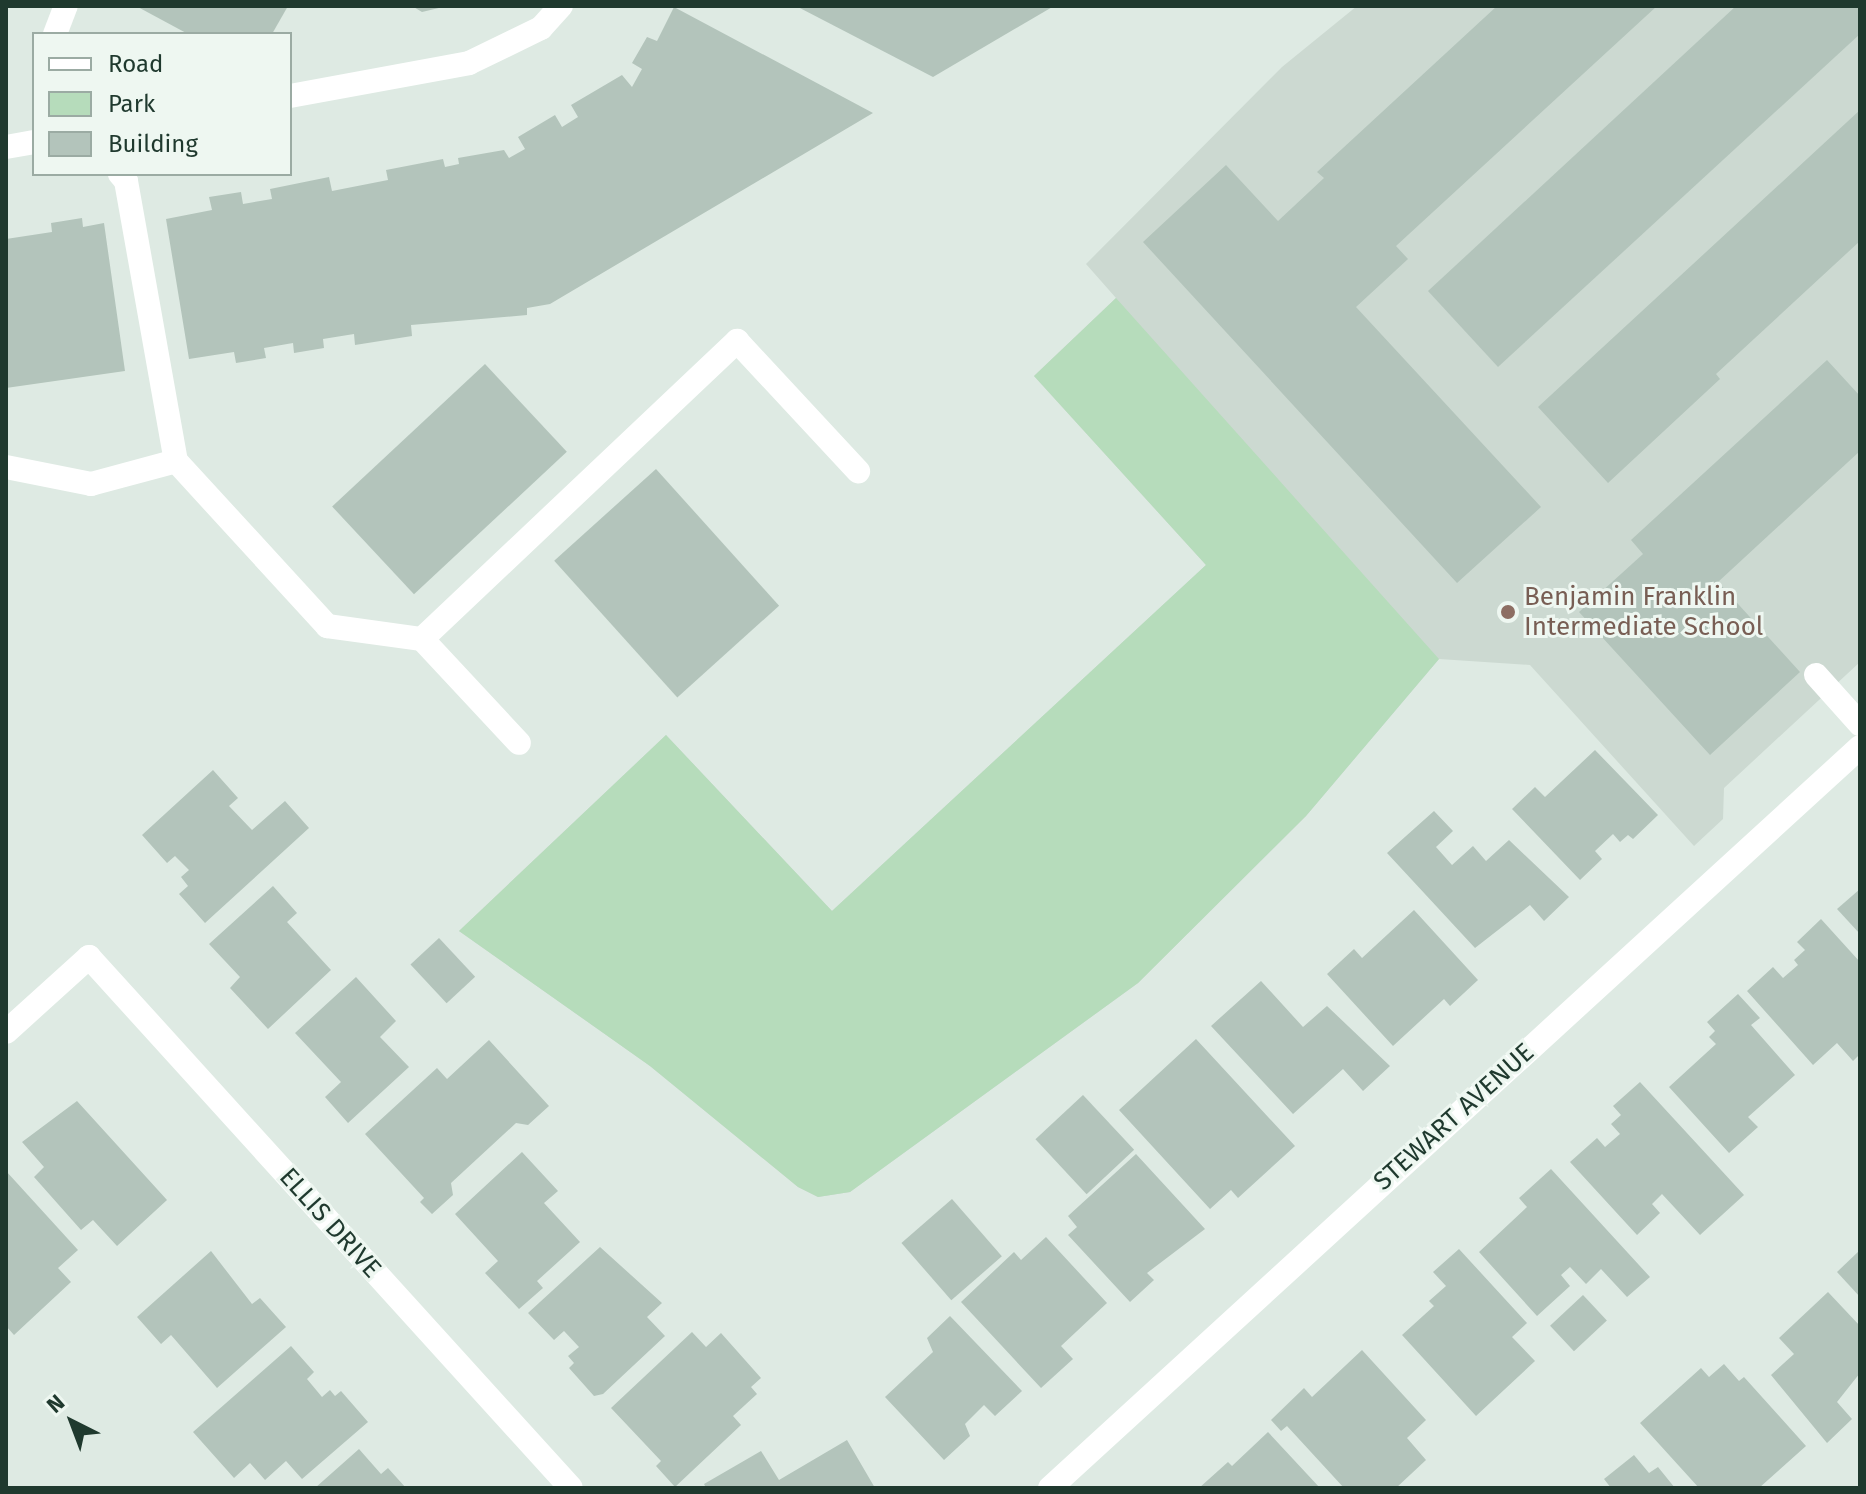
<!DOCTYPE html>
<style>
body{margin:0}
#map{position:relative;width:1866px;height:1494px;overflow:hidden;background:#deeae3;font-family:"Fira Sans",sans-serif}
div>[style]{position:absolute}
.built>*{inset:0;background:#ccd9d1}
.green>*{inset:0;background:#b6dcbb}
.building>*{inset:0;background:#b3c4bb;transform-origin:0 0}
.service>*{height:24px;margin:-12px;padding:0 12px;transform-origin:12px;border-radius:12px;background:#fff}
.minor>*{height:24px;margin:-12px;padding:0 12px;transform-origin:12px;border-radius:12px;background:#fff}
.dots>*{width:22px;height:22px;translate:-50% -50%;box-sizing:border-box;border:4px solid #eef7f1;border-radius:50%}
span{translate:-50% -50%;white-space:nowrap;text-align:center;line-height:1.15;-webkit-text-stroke:6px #eef7f1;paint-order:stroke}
.education-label{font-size:26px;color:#785e54}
.left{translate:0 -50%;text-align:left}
.street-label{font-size:26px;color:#1f392e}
.frame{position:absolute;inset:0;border:8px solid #1f392e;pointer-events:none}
.legend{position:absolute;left:32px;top:32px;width:260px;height:144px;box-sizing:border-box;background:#eef7f1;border:2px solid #9baba3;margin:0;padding:10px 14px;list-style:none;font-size:24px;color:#1f392e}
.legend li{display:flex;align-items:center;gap:16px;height:40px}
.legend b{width:40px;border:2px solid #9baba3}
.north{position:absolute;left:32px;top:1382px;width:80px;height:80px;-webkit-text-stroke:6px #eef7f1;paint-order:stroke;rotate:318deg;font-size:22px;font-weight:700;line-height:32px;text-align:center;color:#1f392e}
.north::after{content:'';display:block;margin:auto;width:28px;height:36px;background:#1f392e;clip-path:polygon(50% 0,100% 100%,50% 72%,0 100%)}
</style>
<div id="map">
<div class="built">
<i style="clip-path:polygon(1357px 6px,1860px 6px,1860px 662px,1724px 788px,1723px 819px,1694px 846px,1530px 665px,1439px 659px,1306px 816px,1138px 983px,850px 1192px,818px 1197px,798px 1187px,650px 1066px,459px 931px,666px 735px,832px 911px,1206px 565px,1034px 376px,1116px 298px,1086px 264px,1282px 67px)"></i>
</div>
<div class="green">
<i style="clip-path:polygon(1116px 298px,1439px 659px,1306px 816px,1138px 983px,850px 1192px,818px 1197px,798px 1187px,650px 1066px,459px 931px,666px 735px,832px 911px,1206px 565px,1034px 376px)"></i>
</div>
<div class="building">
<i style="clip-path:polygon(136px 6px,288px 6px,272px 34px,188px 34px)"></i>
<i style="clip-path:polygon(412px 6px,443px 6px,443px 7px,422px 12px)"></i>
<i style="clip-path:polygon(796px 6px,1054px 6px,933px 77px)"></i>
<i style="clip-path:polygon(1497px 6px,1657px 6px,1396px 246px,1408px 259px,1356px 307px,1541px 507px,1457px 583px,1143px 242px,1226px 165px,1278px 221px,1324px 178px,1317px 172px)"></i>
<i style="clip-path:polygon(1736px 6px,1860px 6px,1860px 34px,1498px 367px,1428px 291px)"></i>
<i style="clip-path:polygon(674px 7px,873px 113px,550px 304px,527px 308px,527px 315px,411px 325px,412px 336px,355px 345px,354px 334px,323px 339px,324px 348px,294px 353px,293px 343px,264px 348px,266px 358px,236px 363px,234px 352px,189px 359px,166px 219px,212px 210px,209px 197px,241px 192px,243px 204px,272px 199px,270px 189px,329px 177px,332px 191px,388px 180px,386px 170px,443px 159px,445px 167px,459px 164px,458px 158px,504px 150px,509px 158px,525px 149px,518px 137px,555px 115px,562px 127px,578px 117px,571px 105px,622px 75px,632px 87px,642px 69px,632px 63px,647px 37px,657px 41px)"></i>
<i style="clip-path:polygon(1860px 110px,1860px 241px,1716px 374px,1720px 379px,1608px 483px,1538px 407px)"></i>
<i style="clip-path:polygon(82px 218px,83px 227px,104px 223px,125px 371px,6px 388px,6px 239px,52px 232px,51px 223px)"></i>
<i style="clip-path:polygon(1827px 360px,1860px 396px,1860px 451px,1718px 582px,1800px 672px,1710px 755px,1579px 612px,1643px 554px,1631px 540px)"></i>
<i style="left:485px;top:364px;width:120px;height:209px;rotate:47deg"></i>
<i style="left:656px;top:469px;width:184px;height:137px;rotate:48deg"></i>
<i style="clip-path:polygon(1595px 750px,1658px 815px,1633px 839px,1628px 835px,1620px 842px,1613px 834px,1595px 851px,1602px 859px,1580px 880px,1512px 809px,1535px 787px,1545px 797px)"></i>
<i style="clip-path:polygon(213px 770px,238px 798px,229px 806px,252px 830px,285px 801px,309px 828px,205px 923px,179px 894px,188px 886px,181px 877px,189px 870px,175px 856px,167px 863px,142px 835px)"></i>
<i style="clip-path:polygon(1434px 811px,1453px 831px,1436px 847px,1452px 865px,1473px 846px,1486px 861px,1509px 840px,1569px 897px,1544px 921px,1530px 905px,1475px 948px,1387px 853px)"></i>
<i style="clip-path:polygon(273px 886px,297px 913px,287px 922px,331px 970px,268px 1029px,230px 988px,240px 977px,209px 944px)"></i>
<i style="clip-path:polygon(1860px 889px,1860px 934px,1837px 909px)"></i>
<i style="clip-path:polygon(1414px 910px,1478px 980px,1450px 1006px,1444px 999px,1393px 1046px,1327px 974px,1354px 949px,1362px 958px)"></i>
<i style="clip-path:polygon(1821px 919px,1860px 962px,1860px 1054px,1853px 1061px,1837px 1043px,1813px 1065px,1747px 991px,1773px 967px,1783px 978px,1798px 965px,1794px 960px,1805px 950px,1797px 942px)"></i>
<i style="left:439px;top:938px;width:53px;height:39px;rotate:47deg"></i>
<i style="clip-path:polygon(356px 977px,396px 1021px,380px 1037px,409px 1067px,348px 1123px,325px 1097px,341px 1082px,295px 1033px)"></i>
<i style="clip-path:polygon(1261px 981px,1303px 1027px,1327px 1006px,1390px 1066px,1363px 1091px,1343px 1069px,1293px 1114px,1211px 1026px)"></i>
<i style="clip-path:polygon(1738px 994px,1760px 1018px,1751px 1025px,1795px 1075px,1748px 1117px,1758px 1127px,1729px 1153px,1669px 1087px,1716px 1044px,1709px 1037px,1715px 1031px,1707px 1022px)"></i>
<i style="clip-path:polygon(1196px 1039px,1295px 1146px,1238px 1198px,1231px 1190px,1210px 1209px,1119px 1110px)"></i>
<i style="clip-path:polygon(489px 1040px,549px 1106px,528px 1125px,516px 1123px,451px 1183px,453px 1195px,432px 1214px,420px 1202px,424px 1198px,365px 1134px,437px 1068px,447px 1079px)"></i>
<i style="clip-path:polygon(1640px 1082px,1744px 1195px,1700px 1235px,1662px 1194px,1652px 1204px,1660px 1213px,1637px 1235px,1570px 1162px,1597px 1138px,1605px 1147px,1620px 1134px,1611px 1124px,1621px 1115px,1613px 1106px)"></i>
<i style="left:1083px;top:1095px;width:75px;height:65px;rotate:47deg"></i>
<i style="clip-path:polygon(77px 1101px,167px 1200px,117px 1246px,93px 1220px,81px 1230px,34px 1177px,44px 1167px,22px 1142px)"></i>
<i style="clip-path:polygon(522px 1152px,558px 1191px,544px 1203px,580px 1242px,537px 1281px,543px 1288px,519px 1309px,485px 1273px,498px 1261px,455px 1214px)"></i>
<i style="clip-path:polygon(1136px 1154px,1205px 1229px,1147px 1273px,1154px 1280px,1130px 1302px,1068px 1235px,1077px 1227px,1068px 1216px)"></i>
<i style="clip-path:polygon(1551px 1169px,1650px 1277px,1627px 1297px,1601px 1269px,1586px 1284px,1570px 1267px,1561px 1275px,1570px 1286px,1537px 1316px,1479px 1252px,1527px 1207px,1519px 1198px)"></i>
<i style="clip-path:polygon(6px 1171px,78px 1250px,58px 1268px,71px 1282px,14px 1335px,6px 1326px)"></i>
<i style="left:952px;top:1199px;width:76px;height:67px;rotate:49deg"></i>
<i style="clip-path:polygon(1046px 1237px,1107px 1303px,1061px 1346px,1073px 1359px,1041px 1388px,961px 1302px,1014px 1252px,1021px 1260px)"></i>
<i style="clip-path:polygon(600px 1247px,662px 1303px,647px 1317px,665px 1336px,603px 1394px,594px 1396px,569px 1368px,574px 1363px,568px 1356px,579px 1347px,564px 1331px,554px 1340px,528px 1313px)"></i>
<i style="clip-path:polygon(1459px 1249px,1527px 1323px,1512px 1337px,1535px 1361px,1476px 1416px,1402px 1335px,1434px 1306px,1429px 1301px,1446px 1286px,1433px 1272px)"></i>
<i style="clip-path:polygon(1860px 1250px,1860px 1297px,1837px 1272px)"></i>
<i style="clip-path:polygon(211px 1251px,252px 1304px,260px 1298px,286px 1327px,217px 1388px,171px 1335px,161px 1344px,137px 1317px)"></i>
<i style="clip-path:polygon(1828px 1292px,1860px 1326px,1860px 1373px,1837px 1402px,1852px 1419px,1827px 1443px,1771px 1375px,1794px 1354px,1779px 1338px)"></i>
<i style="left:1583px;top:1295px;width:35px;height:45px;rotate:47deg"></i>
<i style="clip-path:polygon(950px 1316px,1022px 1391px,995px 1416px,984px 1405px,965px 1424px,970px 1436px,944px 1460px,885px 1397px,933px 1352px,927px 1338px)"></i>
<i style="clip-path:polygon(692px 1332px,706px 1347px,721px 1333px,761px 1378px,751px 1387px,757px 1394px,733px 1416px,741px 1425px,675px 1487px,656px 1466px,661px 1461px,611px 1408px)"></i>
<i style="clip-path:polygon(291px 1346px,314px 1372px,307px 1379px,322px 1397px,330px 1390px,335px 1396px,341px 1391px,368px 1422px,302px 1479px,286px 1461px,265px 1480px,250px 1463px,234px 1478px,193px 1432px)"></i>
<i style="clip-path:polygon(1362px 1350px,1426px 1420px,1407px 1438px,1426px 1460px,1396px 1488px,1344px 1488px,1287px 1426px,1281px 1431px,1271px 1420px,1304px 1388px,1312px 1397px)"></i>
<i style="clip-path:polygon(1724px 1364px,1739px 1381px,1744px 1377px,1806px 1446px,1759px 1488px,1699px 1488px,1640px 1423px,1701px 1368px,1709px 1377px)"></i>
<i style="clip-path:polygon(1268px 1432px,1320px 1488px,1199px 1488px,1228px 1462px,1232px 1466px)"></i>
<i style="clip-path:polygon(847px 1440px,875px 1488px,706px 1488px,704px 1484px,761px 1451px,779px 1480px)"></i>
<i style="clip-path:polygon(359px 1449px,381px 1474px,388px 1468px,406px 1488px,315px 1488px)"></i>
<i style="clip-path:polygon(1634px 1455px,1649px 1473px,1658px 1467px,1675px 1488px,1611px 1488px,1604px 1479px)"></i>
</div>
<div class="service">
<i style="left:55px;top:34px;width:30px;rotate:-69deg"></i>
<i style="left:120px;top:174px;width:9px;rotate:49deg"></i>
<i style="left:126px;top:181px;width:284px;rotate:79.9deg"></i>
<i style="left:176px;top:461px;width:224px;rotate:47.5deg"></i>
<i style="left:327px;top:626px;width:96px;rotate:7.8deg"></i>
<i style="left:422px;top:639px;width:142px;rotate:47deg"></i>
<i style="left:6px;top:467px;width:87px;rotate:11.3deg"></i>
<i style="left:91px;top:484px;width:88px;rotate:-15.1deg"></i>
<i style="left:422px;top:639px;width:434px;rotate:-43.4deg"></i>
<i style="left:737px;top:341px;width:178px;rotate:47.1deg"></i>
<i style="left:1816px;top:675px;width:66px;rotate:48.1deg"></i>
</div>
<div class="minor">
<i style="left:290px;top:96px;width:182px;rotate:-10.4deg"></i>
<i style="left:469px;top:63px;width:80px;rotate:-25.9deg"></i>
<i style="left:541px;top:28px;width:30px;rotate:-48deg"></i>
<i style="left:6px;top:147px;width:28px;rotate:-10deg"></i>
<i style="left:6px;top:1032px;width:112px;rotate:-42.1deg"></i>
<i style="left:89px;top:957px;width:717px;rotate:47.77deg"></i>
<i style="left:1050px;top:1488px;width:1098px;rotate:-42.45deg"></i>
</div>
<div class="dots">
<i style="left:1508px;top:612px;background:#8d6e63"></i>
</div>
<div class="education-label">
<span class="left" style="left:1524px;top:612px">Benjamin Franklin<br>Intermediate School</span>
</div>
<div class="street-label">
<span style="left:1454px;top:1117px;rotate:-42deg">STEWART AVENUE</span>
<span style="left:330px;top:1223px;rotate:48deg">ELLIS DRIVE</span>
</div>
<div class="frame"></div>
<ul class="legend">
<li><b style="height:10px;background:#fff"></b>Road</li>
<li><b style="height:22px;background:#b6dcbb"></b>Park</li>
<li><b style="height:22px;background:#b3c4bb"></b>Building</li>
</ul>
<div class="north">N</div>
</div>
